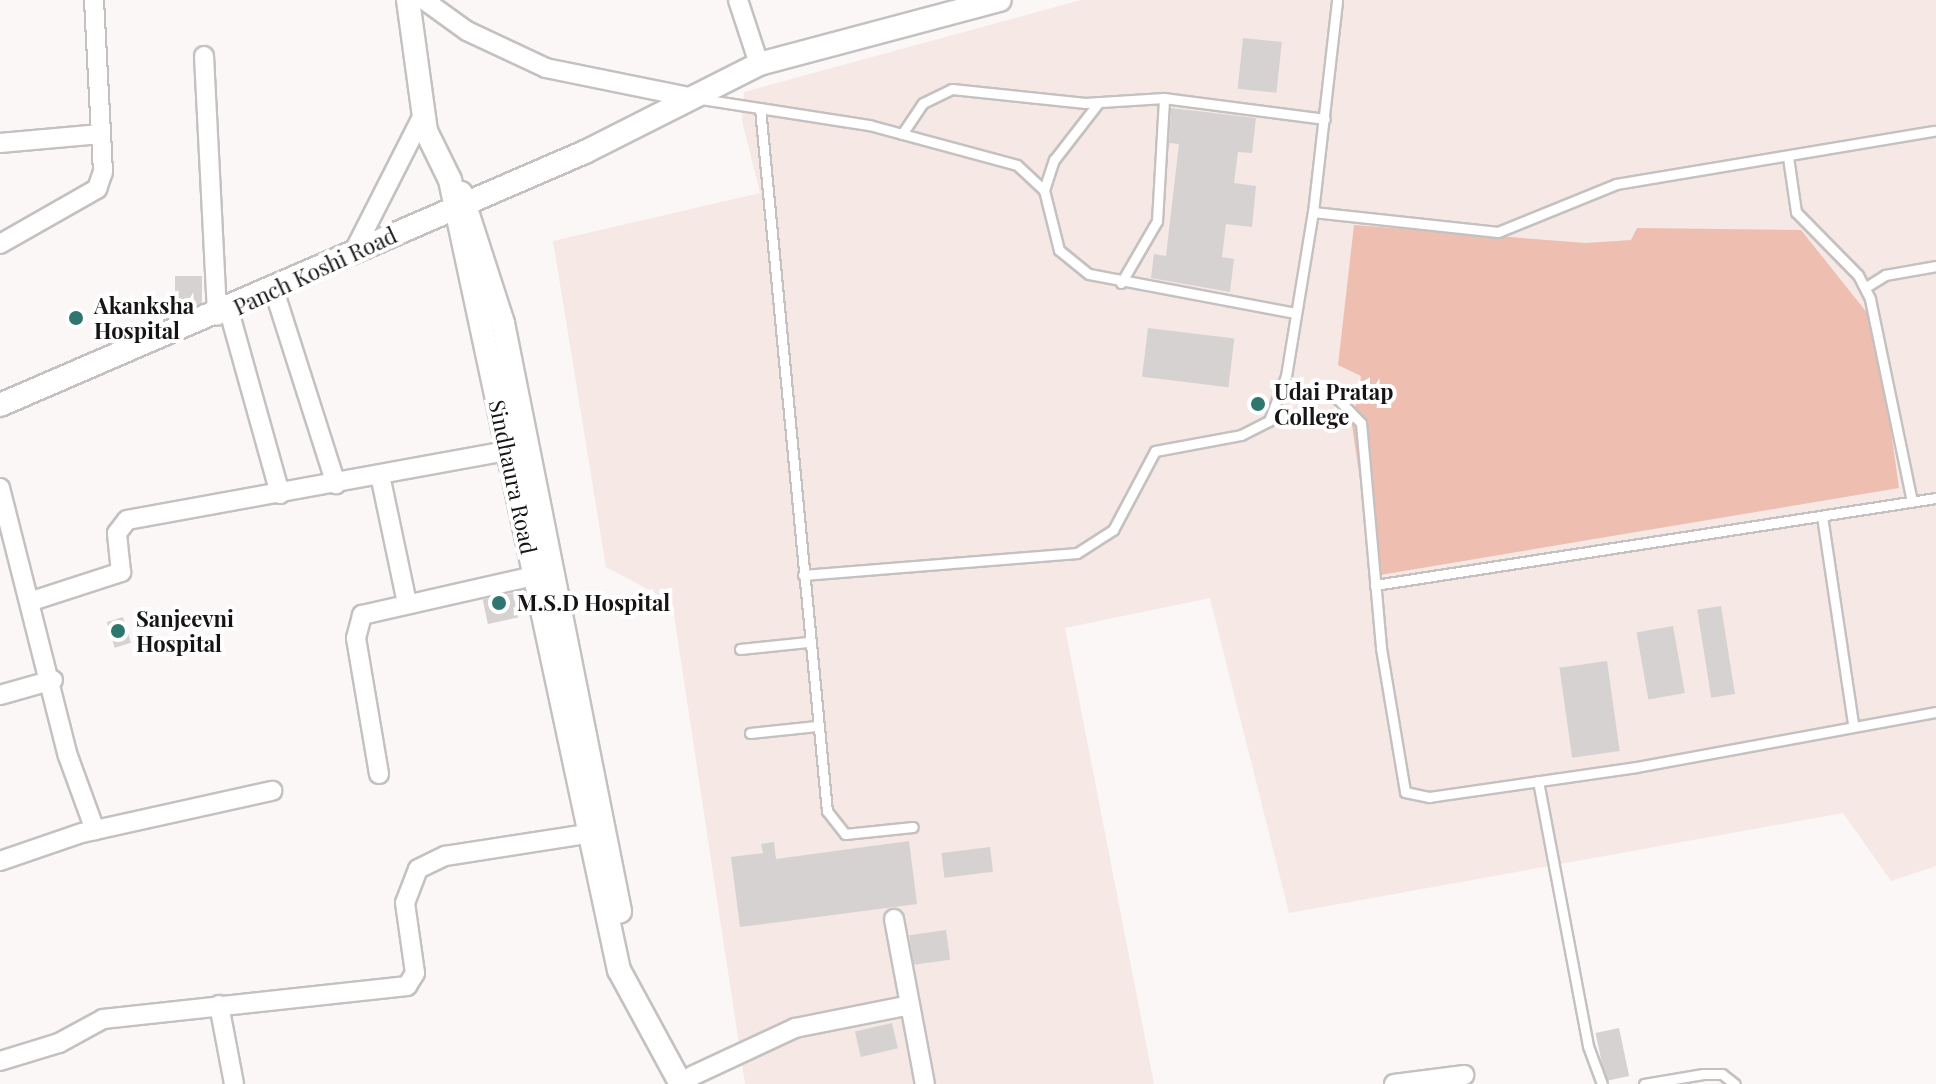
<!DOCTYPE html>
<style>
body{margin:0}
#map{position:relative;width:1936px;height:1084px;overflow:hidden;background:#fbf7f6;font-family:"Playfair Display",serif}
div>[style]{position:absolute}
.built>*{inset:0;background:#f5e8e5}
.green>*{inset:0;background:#eebeb1}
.building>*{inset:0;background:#d6d2d1;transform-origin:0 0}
.roads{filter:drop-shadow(2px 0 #c4c1c0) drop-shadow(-2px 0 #c4c1c0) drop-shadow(0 2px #c4c1c0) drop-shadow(0 -2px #c4c1c0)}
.service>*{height:9px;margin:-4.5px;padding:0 4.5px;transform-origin:4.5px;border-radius:4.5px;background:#fff}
.minor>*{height:18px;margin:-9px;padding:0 9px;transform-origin:9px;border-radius:9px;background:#fff}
.tertiary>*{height:22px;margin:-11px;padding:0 11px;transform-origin:11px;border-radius:11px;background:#fff}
.dots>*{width:22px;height:22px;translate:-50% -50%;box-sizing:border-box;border:4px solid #fff;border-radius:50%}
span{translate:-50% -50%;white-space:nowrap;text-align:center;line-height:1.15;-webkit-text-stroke:8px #fff;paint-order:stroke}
.street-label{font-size:22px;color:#161414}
.poi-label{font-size:22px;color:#161414;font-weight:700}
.left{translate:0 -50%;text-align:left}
</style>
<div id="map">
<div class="built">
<i style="clip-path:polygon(1081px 0,1936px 0,1936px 866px,1891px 881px,1843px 813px,1289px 913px,1210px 598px,1065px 628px,1154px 1084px,745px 1084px,672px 602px,606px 567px,553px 241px,760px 193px,742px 121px,744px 92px)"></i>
</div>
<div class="green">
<i style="clip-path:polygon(1354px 225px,1586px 243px,1631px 240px,1637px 228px,1801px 230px,1876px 324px,1899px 488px,1374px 576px,1352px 425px,1361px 376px,1338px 365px)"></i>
</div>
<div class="building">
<i style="left:1243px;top:38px;width:39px;height:51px;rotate:6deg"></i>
<i style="clip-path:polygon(1171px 108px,1256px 118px,1252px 153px,1238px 152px,1234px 183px,1256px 186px,1252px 227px,1226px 224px,1222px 257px,1234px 259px,1230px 292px,1151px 278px,1154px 254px,1166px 256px,1179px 144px,1169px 143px)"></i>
<i style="left:175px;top:276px;width:27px;height:29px"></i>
<i style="left:1148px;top:328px;width:87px;height:49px;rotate:7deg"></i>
<i style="left:513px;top:593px;width:25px;height:31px;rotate:78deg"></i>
<i style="left:1721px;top:606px;width:89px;height:24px;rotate:81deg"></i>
<i style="left:123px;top:617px;width:27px;height:17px;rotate:73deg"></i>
<i style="left:1673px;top:626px;width:68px;height:37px;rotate:80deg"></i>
<i style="left:1607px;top:661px;width:91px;height:48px;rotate:82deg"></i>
<i style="clip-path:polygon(909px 841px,917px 904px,740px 927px,731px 857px,763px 853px,761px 844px,774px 842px,776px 859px)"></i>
<i style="left:990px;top:847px;width:25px;height:49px;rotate:83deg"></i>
<i style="left:946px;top:930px;width:30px;height:37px;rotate:82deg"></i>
<i style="left:892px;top:1023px;width:26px;height:38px;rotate:77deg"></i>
<i style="left:1619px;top:1028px;width:49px;height:24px;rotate:78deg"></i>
</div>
<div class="roads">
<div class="service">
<i style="left:701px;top:99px;width:170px;rotate:8.8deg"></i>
<i style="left:869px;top:125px;width:153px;rotate:15.1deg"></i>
<i style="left:1017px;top:165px;width:37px;rotate:43deg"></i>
<i style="left:1044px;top:190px;width:62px;rotate:76deg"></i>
<i style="left:1059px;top:250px;width:38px;rotate:39deg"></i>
<i style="left:1089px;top:274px;width:210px;rotate:10.7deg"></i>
<i style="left:760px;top:108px;width:706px;rotate:84.56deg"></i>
<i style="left:827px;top:811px;width:29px;rotate:52deg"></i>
<i style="left:845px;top:834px;width:68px;rotate:-5.9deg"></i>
<i style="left:902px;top:134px;width:37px;rotate:-56deg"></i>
<i style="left:923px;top:103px;width:32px;rotate:-26deg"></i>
<i style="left:952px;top:89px;width:134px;rotate:6deg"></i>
<i style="left:1085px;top:103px;width:79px;rotate:-3.6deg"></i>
<i style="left:1164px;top:98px;width:162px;rotate:7.4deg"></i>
<i style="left:1788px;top:157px;width:56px;rotate:81.7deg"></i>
<i style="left:1796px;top:212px;width:88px;rotate:45.5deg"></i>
<i style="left:1858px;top:275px;width:27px;rotate:63deg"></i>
<i style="left:1870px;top:299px;width:207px;rotate:78.3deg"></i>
<i style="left:1044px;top:190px;width:32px;rotate:-72deg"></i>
<i style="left:1054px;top:160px;width:73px;rotate:-52.2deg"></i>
<i style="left:1313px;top:212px;width:186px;rotate:6.2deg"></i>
<i style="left:1498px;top:232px;width:127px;rotate:-22.1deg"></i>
<i style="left:1616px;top:184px;width:322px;rotate:-9.5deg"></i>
<i style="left:1121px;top:283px;width:72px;rotate:-59.9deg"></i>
<i style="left:1157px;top:221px;width:123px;rotate:-86.7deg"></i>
<i style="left:1866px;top:287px;width:22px;rotate:-32deg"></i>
<i style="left:1885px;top:275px;width:52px;rotate:-10deg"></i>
<i style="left:1282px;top:388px;width:52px;rotate:7.7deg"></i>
<i style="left:1334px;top:395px;width:39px;rotate:46deg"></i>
<i style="left:1361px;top:423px;width:226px;rotate:84.9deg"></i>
<i style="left:1381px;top:648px;width:146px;rotate:80.5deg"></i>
<i style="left:1405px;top:792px;width:25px;rotate:12deg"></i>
<i style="left:1429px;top:797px;width:209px;rotate:-8.2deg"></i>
<i style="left:1636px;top:767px;width:305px;rotate:-10.4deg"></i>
<i style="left:1822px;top:516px;width:210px;rotate:81.5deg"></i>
<i style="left:803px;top:575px;width:275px;rotate:-4.6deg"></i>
<i style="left:1077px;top:553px;width:43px;rotate:-32.6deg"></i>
<i style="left:1113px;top:530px;width:89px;rotate:-62deg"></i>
<i style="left:1155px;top:451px;width:87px;rotate:-10.5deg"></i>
<i style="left:1241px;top:435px;width:31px;rotate:-27deg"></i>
<i style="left:1269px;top:421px;width:48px;rotate:-69.3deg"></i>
<i style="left:1286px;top:376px;width:166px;rotate:-80.7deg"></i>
<i style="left:1313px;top:212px;width:213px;rotate:-83.5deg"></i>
<i style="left:1375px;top:585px;width:568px;rotate:-8.82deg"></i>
<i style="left:740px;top:649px;width:68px;rotate:-5.9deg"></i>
<i style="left:750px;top:733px;width:67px;rotate:-6deg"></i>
<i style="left:1538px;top:781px;width:270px;rotate:79.3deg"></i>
<i style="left:1588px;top:1046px;width:40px;rotate:69.8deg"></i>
<i style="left:1644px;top:1084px;width:60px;rotate:-9.6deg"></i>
<i style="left:1703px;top:1074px;width:19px"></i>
<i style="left:1722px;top:1074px;width:16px;rotate:38deg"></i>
</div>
<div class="minor">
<i style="left:424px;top:0;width:53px;rotate:35.8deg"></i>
<i style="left:467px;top:31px;width:87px;rotate:25.1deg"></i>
<i style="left:546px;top:68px;width:151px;rotate:11.5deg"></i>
<i style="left:738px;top:0;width:67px;rotate:71.8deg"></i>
<i style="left:204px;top:56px;width:260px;rotate:87.1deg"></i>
<i style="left:0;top:143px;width:101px;rotate:-5.1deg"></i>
<i style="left:0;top:244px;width:112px;rotate:-29.6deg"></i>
<i style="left:97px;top:189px;width:18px;rotate:-71deg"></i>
<i style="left:103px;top:172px;width:172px;rotate:-93deg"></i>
<i style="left:352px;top:255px;width:157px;rotate:-63.1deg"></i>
<i style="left:274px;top:290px;width:204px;rotate:72.3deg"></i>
<i style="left:229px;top:311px;width:190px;rotate:74.4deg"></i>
<i style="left:380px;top:475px;width:131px;rotate:78.1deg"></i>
<i style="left:0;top:488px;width:276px;rotate:75.8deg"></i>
<i style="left:68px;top:756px;width:79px;rotate:70deg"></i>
<i style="left:32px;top:601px;width:94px;rotate:-18deg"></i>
<i style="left:121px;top:572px;width:39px;rotate:-96deg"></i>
<i style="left:117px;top:533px;width:16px;rotate:-52deg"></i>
<i style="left:127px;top:520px;width:387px;rotate:-10.3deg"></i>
<i style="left:0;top:695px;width:55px;rotate:-15.8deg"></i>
<i style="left:379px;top:774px;width:138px;rotate:-99.6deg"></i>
<i style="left:356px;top:638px;width:24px;rotate:-75deg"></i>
<i style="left:362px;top:615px;width:175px;rotate:-12.8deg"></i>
<i style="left:0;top:861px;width:87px;rotate:-18.9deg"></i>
<i style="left:82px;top:833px;width:195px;rotate:-12.5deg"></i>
<i style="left:894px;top:919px;width:168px;rotate:79.4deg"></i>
<i style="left:219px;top:1005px;width:80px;rotate:79.2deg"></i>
<i style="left:0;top:1061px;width:62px;rotate:-17deg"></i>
<i style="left:59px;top:1043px;width:50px;rotate:-28.6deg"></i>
<i style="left:103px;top:1019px;width:306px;rotate:-6.2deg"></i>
<i style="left:407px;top:986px;width:15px;rotate:-58deg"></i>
<i style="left:415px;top:973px;width:71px;rotate:-98.1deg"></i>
<i style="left:405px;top:903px;width:36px;rotate:-69deg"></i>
<i style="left:418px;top:869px;width:30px;rotate:-26deg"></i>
<i style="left:445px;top:856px;width:144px;rotate:-8.8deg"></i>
<i style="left:692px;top:1076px;width:114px;rotate:-25deg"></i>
<i style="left:795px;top:1028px;width:117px;rotate:-11.3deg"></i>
<i style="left:1394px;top:1084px;width:71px;rotate:-7.3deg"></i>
</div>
<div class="tertiary">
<i style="left:408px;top:0;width:132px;rotate:82.2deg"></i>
<i style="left:426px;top:131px;width:55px;rotate:63.9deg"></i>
<i style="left:450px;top:180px;width:808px;rotate:77.93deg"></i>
<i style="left:619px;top:970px;width:130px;rotate:61.5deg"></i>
<i style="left:461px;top:193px;width:137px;rotate:72.1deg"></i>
<i style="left:503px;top:323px;width:600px;rotate:78.75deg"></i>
<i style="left:0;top:405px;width:637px;rotate:-23.39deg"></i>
<i style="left:585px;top:152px;width:195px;rotate:-26.8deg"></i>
<i style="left:759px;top:64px;width:249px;rotate:-14.9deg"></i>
</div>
</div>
<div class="dots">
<i style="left:76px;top:318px;background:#2f766e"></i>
<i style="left:1258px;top:404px;background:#2f766e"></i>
<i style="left:499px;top:603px;background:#2f766e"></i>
<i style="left:118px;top:631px;background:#2f766e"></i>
</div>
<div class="street-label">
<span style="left:315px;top:271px;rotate:-25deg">Panch Koshi Road</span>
<span style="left:513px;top:477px;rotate:78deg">Sindhaura Road</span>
</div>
<div class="poi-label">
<span class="left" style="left:94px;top:318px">Akanksha<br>Hospital</span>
<span class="left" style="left:1274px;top:404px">Udai Pratap<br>College</span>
<span class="left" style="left:517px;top:603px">M.S.D Hospital</span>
<span class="left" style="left:136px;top:631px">Sanjeevni<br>Hospital</span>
</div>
</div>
